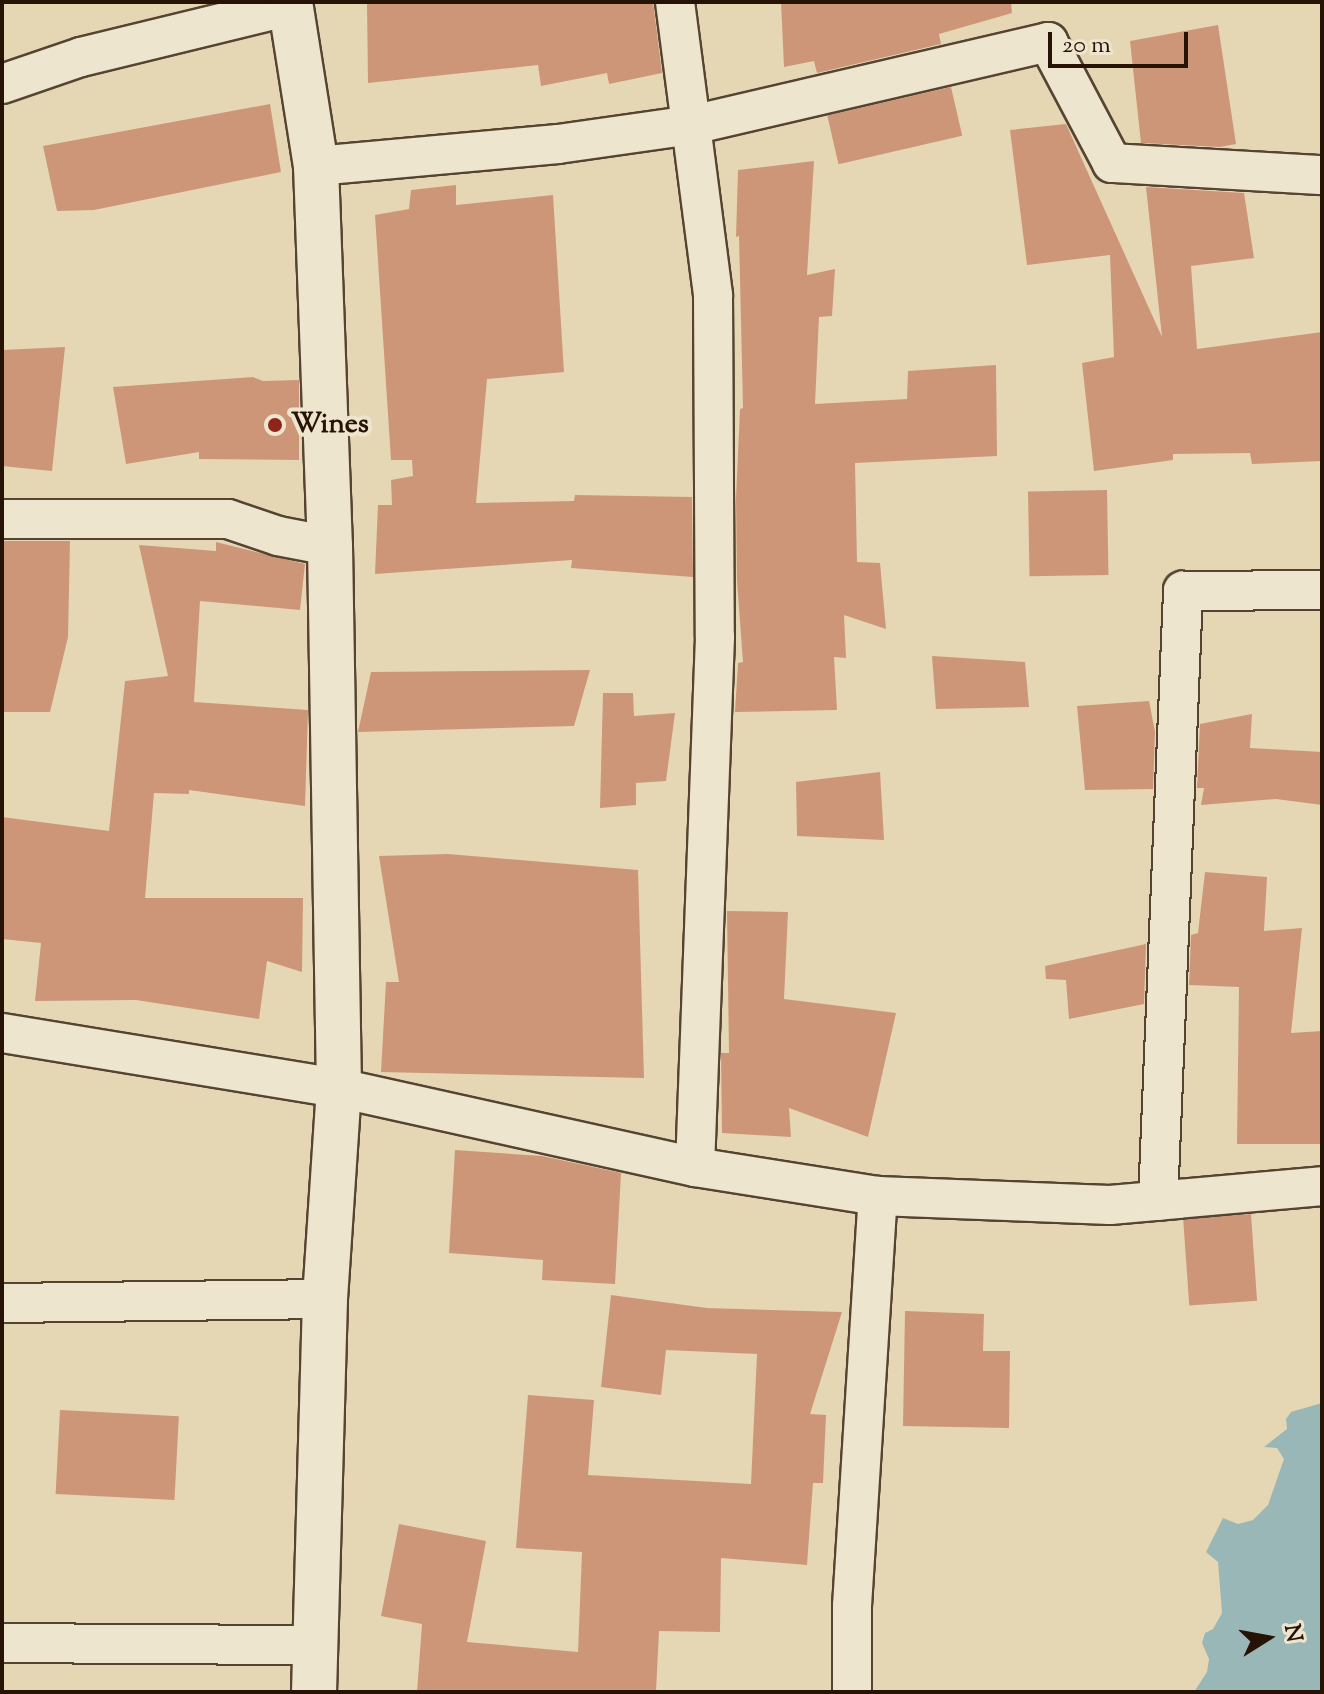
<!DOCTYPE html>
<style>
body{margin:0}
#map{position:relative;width:1324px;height:1694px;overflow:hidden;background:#e5d7b4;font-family:"Sorts Mill Goudy",serif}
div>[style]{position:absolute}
.water>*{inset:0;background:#9ab7b8}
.building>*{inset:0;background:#ce9679;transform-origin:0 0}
.roads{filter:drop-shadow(2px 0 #564432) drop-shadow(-2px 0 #564432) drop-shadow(0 2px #564432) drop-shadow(0 -2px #564432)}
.minor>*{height:38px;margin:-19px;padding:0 19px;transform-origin:19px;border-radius:19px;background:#eee5ce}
.tertiary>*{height:44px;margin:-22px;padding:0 22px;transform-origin:22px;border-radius:22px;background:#eee5ce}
.dots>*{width:22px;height:22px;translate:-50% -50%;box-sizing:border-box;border:4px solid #eee5ce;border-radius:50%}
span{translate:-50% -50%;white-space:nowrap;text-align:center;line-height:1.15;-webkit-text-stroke:8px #eee5ce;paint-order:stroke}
.poi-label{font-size:28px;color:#271306;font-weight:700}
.left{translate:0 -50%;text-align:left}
.frame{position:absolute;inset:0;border:4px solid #271306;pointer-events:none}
.north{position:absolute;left:1228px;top:1598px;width:80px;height:80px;-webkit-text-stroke:6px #eee5ce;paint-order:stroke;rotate:79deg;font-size:22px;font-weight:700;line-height:32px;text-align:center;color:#271306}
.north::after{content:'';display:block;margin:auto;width:28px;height:36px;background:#271306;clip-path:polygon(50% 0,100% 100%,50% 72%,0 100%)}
.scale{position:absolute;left:1048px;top:32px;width:140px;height:36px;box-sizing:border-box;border:4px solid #271306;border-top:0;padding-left:10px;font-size:24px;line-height:28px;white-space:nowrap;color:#271306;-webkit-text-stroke:6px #eee5ce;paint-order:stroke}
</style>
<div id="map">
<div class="water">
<i style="clip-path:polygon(1322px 1403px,1322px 1692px,1194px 1692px,1207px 1672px,1209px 1659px,1202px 1643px,1205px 1633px,1213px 1629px,1222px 1613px,1218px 1562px,1206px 1552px,1223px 1518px,1238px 1524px,1253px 1520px,1268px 1505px,1284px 1459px,1277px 1448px,1264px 1447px,1287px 1429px,1286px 1419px,1291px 1412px)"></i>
</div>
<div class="building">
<i style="clip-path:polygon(367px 2px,653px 2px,662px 73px,609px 84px,607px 73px,541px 86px,538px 65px,368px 83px)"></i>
<i style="clip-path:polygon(781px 2px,1011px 2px,1012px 13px,939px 34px,941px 44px,817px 73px,814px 61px,784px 67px)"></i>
<i style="clip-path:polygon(1218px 25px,1236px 144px,1220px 147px,1141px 143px,1130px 41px)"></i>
<i style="left:951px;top:87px;width:50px;height:127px;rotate:77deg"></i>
<i style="clip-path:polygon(270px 104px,281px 172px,94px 210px,57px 211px,43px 146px)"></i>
<i style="clip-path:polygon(1066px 124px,1162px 337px,1146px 187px,1244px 193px,1254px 258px,1191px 266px,1197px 349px,1322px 332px,1322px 461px,1252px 464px,1250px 453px,1173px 454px,1173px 460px,1094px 471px,1082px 363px,1114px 357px,1110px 255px,1027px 265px,1010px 130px)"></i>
<i style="clip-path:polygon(814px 161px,807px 275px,835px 269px,832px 316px,819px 317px,815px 404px,907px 399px,908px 371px,996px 365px,997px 456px,855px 463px,857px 562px,880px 563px,886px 629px,844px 615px,846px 658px,834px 657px,837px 710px,735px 712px,738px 663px,743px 662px,737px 581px,736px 498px,740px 409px,743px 408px,739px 236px,736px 237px,738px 170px)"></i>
<i style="clip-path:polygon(456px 185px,456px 205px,553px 195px,564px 372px,487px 379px,476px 503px,574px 501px,575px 495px,692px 497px,693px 577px,571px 568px,572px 560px,375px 574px,378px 505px,392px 505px,391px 480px,413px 476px,412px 460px,391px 460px,375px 215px,409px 209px,411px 190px)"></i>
<i style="clip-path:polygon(65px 347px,52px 471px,2px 466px,2px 350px)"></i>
<i style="clip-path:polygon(253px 377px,263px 381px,299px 380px,299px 460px,199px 459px,199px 452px,126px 464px,113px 387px)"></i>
<i style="left:1107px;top:490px;width:85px;height:79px;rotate:89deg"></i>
<i style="clip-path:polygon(2px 541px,70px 541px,68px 637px,50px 712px,2px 712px)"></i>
<i style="clip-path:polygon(216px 542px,305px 564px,300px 610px,200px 601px,194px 702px,308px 710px,305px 806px,189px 790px,189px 794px,154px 793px,145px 898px,303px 898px,302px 972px,267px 961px,259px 1019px,136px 1000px,35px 1001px,41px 943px,2px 939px,2px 817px,109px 831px,125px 681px,168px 676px,139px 545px,216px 551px)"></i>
<i style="clip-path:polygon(932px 656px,1025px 662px,1029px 707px,936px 709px)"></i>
<i style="clip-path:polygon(590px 670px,574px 726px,358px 732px,371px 672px)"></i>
<i style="clip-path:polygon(603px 693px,633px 693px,634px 716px,675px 713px,666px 781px,636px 783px,636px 805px,600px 808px)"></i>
<i style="clip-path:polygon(1149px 701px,1155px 732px,1153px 789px,1085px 790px,1077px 706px)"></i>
<i style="clip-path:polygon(1252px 714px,1250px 748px,1322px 752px,1322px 805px,1276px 799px,1201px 805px,1204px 788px,1197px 788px,1200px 724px)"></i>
<i style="clip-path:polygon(880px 772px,884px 840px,797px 836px,796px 782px)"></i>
<i style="clip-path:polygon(448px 854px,638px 870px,644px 1078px,381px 1072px,386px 982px,399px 982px,379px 856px)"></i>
<i style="clip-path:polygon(1205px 872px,1267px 877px,1264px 931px,1302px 928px,1291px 1033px,1322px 1031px,1322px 1144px,1237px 1144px,1239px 987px,1189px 985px,1191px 935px,1198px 933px)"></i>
<i style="clip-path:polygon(727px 911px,788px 912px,784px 999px,896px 1013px,868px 1137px,789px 1108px,791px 1137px,722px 1133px,721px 1053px,729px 1053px)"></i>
<i style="clip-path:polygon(1146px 944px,1144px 1004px,1069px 1019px,1066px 980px,1046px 979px,1045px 966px)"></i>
<i style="clip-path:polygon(455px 1150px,542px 1156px,621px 1173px,615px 1284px,542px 1280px,543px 1260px,449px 1253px)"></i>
<i style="left:1251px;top:1214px;width:87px;height:68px;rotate:86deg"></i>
<i style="clip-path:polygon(611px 1295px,707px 1308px,842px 1312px,810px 1414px,826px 1415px,823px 1483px,813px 1483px,807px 1565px,721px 1558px,720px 1632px,659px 1631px,656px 1692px,417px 1692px,422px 1624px,381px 1616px,399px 1524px,486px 1541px,467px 1642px,578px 1652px,582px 1552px,516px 1548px,528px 1395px,594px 1400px,588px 1475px,751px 1484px,757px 1354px,666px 1350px,661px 1395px,601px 1387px)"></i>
<i style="clip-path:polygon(905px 1311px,984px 1314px,983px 1351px,1010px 1351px,1009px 1428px,903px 1426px)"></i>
<i style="left:60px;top:1410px;width:119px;height:84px;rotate:3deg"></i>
</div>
<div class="roads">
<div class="minor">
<i style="left:675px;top:2px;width:295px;rotate:82.6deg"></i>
<i style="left:713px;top:295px;width:342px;rotate:89.7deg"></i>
<i style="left:715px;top:637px;width:530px;rotate:92.16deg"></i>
<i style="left:2px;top:84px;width:83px;rotate:-18.9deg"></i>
<i style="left:81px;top:57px;width:216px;rotate:-13.7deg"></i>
<i style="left:316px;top:166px;width:243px;rotate:-5.2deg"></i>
<i style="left:558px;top:144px;width:135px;rotate:-8.1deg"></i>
<i style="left:692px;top:125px;width:366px;rotate:-13.1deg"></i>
<i style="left:1048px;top:42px;width:137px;rotate:62.1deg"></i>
<i style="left:1112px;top:163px;width:210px;rotate:3.3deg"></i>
<i style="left:2px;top:519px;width:226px"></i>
<i style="left:228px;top:519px;width:53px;rotate:18.8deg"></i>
<i style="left:278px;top:536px;width:53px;rotate:10.9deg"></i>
<i style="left:2px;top:1033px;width:341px;rotate:9.3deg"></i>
<i style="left:339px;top:1088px;width:365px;rotate:12.5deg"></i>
<i style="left:695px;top:1167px;width:185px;rotate:9deg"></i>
<i style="left:878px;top:1196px;width:232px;rotate:2.2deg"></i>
<i style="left:1110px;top:1205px;width:213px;rotate:-5.1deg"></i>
<i style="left:1158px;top:1201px;width:611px;rotate:-87.65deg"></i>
<i style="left:1183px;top:591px;width:139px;rotate:-0.4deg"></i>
<i style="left:2px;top:1303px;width:323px;rotate:-0.7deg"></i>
<i style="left:2px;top:1643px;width:314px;rotate:0.4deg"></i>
<i style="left:852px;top:1692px;width:86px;rotate:-90deg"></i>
<i style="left:852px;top:1606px;width:411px;rotate:-86.4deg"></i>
</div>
<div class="tertiary">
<i style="left:290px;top:2px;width:166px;rotate:81deg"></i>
<i style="left:316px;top:166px;width:380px;rotate:87.9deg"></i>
<i style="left:330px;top:546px;width:542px;rotate:89.05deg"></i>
<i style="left:339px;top:1088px;width:211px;rotate:93.8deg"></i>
<i style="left:325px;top:1299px;width:393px;rotate:91.6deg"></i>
</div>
</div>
<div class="dots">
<i style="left:275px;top:425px;background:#8f2418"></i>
</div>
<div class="poi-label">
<span class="left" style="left:291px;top:425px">Wines</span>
</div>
<div class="frame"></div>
<div class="north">N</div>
<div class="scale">20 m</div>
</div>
